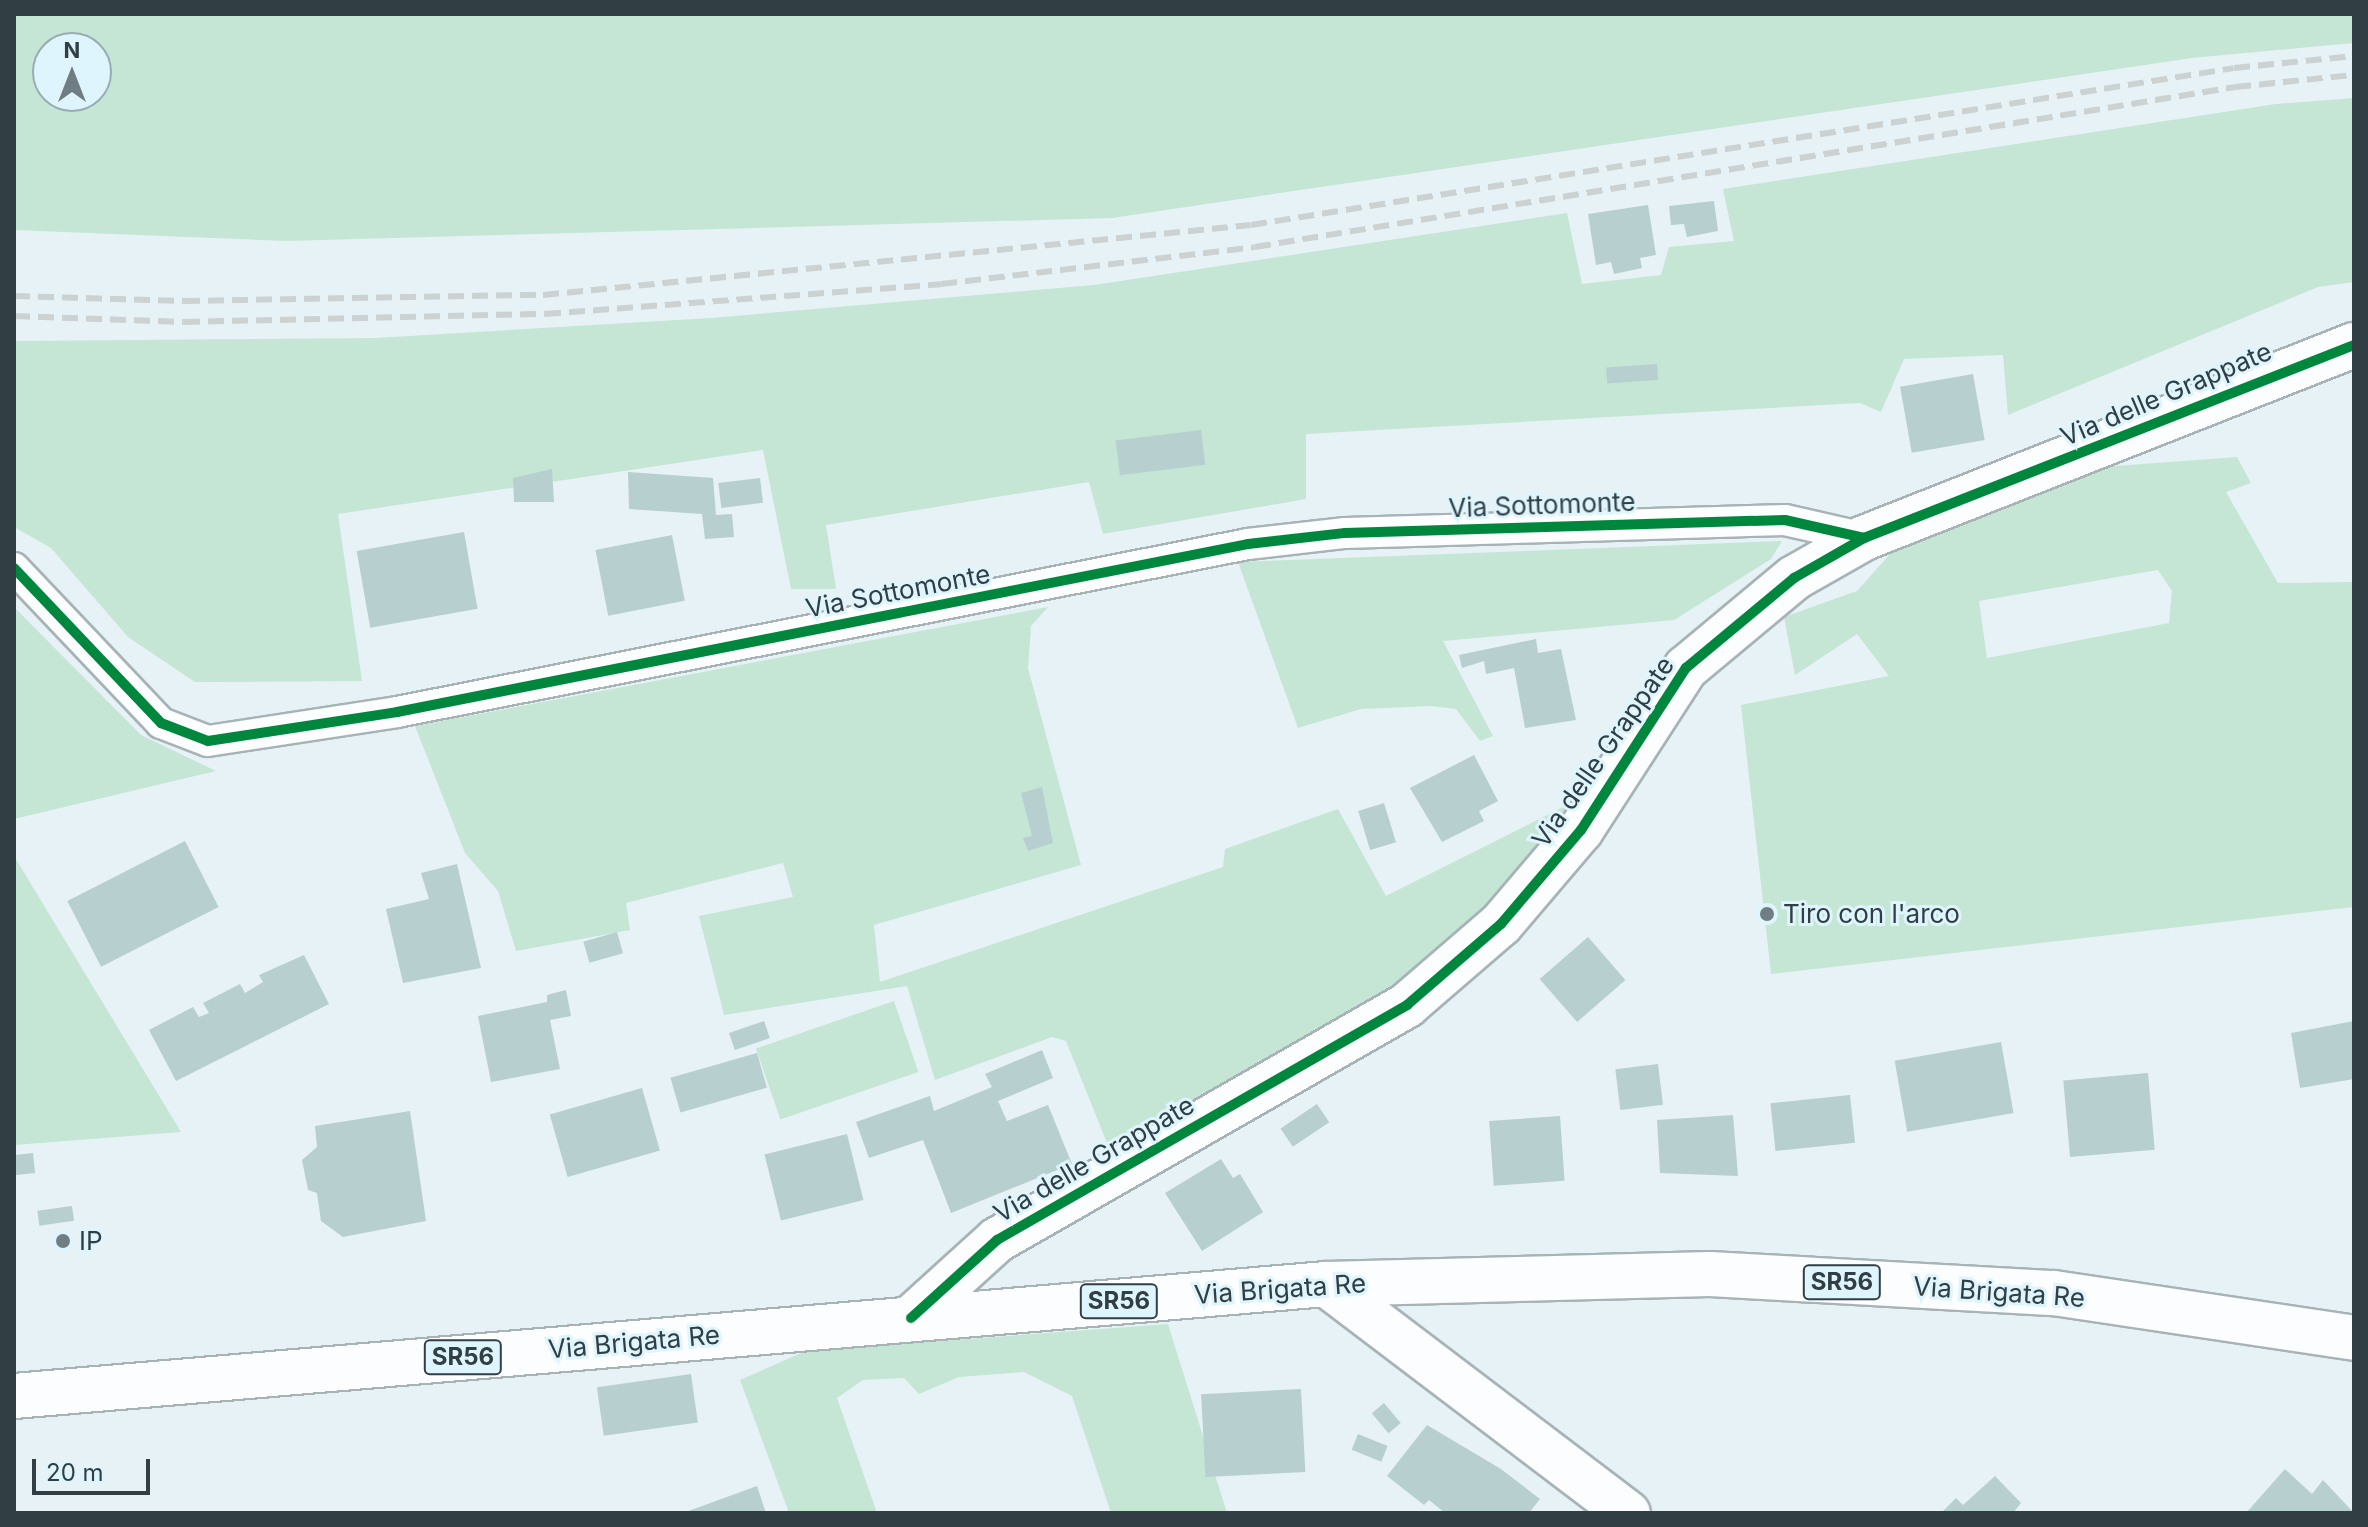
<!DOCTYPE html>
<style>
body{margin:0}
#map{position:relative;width:2368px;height:1527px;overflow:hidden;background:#e6f2f6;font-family:Inter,sans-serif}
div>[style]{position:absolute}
.green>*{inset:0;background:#c5e6d4;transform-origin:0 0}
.building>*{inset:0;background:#b7cfcf;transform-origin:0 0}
.roads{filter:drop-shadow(2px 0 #a7b3b7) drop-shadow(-2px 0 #a7b3b7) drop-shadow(0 2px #a7b3b7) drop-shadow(0 -2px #a7b3b7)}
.street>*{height:30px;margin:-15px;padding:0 15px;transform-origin:15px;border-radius:15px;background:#fbfdfe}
.secondary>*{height:44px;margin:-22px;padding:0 22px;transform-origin:22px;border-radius:22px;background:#fbfdfe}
.primary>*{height:44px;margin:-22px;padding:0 22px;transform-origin:22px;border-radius:22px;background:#fbfdfe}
.rail>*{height:6px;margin-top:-3px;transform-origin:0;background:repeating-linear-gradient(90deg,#ccd1d2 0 16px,transparent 0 24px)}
.cycleway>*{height:10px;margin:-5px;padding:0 5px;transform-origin:5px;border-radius:5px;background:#00873e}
.dots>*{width:22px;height:22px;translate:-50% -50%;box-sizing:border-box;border:4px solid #dff5fd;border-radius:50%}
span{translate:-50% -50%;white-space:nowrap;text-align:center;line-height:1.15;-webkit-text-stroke:6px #dff5fd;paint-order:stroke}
.shield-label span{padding:2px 6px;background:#dff5fd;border:2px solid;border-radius:6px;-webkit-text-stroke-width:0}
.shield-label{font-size:24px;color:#313f45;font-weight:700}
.street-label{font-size:26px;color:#313f45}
.poi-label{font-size:26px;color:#313f45}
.left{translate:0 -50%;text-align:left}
.frame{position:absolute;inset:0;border:16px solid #313f45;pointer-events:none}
.north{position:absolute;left:32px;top:32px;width:80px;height:80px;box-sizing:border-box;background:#dff5fd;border:2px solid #99acb3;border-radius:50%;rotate:0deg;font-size:22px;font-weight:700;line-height:32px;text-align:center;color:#313f45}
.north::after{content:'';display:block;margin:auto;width:28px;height:36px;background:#707e83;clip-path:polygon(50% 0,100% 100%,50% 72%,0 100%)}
.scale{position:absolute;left:32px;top:1459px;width:118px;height:36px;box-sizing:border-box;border:4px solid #313f45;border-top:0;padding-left:10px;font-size:24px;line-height:28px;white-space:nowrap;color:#313f45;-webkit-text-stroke:6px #dff5fd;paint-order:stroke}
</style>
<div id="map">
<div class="green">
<i style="clip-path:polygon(evenodd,14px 14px,2354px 14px,2354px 43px,2192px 58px,1112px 218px,286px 241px,14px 230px,14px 14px,96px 48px,96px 96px,48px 96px,48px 48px,96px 48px)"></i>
<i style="clip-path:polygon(2354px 98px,2354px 282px,2318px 287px,2008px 415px,2003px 355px,1904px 359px,1881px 412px,1860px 403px,1306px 434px,1306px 499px,1103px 534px,1089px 482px,826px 525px,836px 589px,791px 589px,763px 450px,338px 514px,362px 681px,195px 682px,128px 637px,51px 548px,14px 527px,14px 341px,376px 338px,711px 318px,1094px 285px,1567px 213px,1582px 284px,1661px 275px,1669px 247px,1734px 241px,1723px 189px,2276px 104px)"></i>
<i style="clip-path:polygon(evenodd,2237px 457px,2251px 483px,2226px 492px,2278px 583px,2354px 582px,2354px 907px,1771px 974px,1741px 705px,1889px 676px,1857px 634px,1795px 675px,1784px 617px,1857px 591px,1908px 534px,2089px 468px,2237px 457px,2158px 570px,2172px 591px,2169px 623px,1987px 658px,1979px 601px,2158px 570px)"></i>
<i style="clip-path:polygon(1782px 541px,1771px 559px,1674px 620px,1443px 641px,1493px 736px,1480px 741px,1456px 709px,1431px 706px,1361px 709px,1298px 728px,1238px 562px)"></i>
<i style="clip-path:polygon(14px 607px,141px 735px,216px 771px,14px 819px)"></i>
<i style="clip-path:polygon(1048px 607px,1031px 626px,1028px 668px,1081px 865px,874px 925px,880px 982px,1223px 867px,1225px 849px,1338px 809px,1386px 896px,1579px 799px,1491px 907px,1382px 997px,1111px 1153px,1066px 1041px,1052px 1037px,935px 1080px,907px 986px,724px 1015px,699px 916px,793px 897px,783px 863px,626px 903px,630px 930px,516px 951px,498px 891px,465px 853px,415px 726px)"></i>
<i style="clip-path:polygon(14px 856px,181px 1132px,14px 1145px)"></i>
<i style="left:894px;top:1001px;width:75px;height:146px;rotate:71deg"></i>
<i style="clip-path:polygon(1168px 1324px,1227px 1513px,1111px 1513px,1072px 1396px,1024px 1372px,959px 1377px,919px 1394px,904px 1378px,863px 1380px,837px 1398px,877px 1513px,789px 1513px,740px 1380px,806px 1351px)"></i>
</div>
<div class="building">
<i style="clip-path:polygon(1714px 201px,1718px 231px,1687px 237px,1684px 224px,1671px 225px,1669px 206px)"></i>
<i style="clip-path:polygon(1648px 205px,1656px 255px,1640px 258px,1642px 268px,1614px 274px,1611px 262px,1596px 265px,1588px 214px)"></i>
<i style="left:1657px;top:364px;width:16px;height:51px;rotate:86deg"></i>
<i style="left:1973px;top:374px;width:67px;height:74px;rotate:80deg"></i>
<i style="left:1201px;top:430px;width:35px;height:86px;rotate:83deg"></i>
<i style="clip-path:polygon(552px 469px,554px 502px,514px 502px,513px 478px)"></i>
<i style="clip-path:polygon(628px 472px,713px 478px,716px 515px,732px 514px,734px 537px,705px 539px,702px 514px,629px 509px)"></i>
<i style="left:760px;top:478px;width:25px;height:42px;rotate:83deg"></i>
<i style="left:464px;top:532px;width:78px;height:109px;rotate:80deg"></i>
<i style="left:672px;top:535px;width:67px;height:78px;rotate:79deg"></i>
<i style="clip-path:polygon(1536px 639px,1538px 653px,1561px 649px,1576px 720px,1525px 728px,1514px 668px,1486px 674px,1484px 661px,1462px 668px,1459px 655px)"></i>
<i style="clip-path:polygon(1474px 755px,1498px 801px,1479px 811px,1484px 821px,1442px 842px,1410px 788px)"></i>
<i style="clip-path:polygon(1042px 787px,1053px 843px,1028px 851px,1023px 838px,1032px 836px,1021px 793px)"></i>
<i style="left:1384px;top:803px;width:41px;height:27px;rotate:73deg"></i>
<i style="left:185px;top:841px;width:74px;height:132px;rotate:63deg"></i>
<i style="clip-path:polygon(457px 864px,481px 968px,403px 983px,386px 909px,429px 899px,421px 873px)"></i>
<i style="left:617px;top:932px;width:22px;height:35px;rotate:74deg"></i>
<i style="left:1588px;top:937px;width:57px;height:64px;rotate:49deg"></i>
<i style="clip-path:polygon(304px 955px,329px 1004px,176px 1081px,149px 1030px,193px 1007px,199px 1017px,209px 1013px,203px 1003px,240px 984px,245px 993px,263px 982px,259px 975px)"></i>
<i style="clip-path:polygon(566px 990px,571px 1016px,550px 1020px,560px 1069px,491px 1082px,478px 1016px,547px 1002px,547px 995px)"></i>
<i style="left:764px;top:1021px;width:18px;height:37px;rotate:71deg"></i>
<i style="clip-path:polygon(2354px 1021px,2354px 1079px,2300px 1088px,2291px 1033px)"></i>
<i style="left:2001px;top:1042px;width:72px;height:108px;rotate:80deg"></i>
<i style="clip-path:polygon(1042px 1050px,1053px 1078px,998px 1101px,1007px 1121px,1048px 1105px,1072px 1164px,951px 1213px,923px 1140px,869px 1158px,856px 1122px,930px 1096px,934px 1111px,992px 1087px,985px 1074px)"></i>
<i style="left:757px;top:1053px;width:36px;height:90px;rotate:74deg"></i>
<i style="left:1658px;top:1064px;width:41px;height:43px;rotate:83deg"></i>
<i style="left:2148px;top:1073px;width:77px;height:85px;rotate:85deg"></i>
<i style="left:642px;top:1088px;width:65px;height:96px;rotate:74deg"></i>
<i style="left:1850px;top:1095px;width:48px;height:80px;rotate:84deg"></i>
<i style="left:1317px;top:1104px;width:22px;height:44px;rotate:56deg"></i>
<i style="clip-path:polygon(410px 1111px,426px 1221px,343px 1237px,321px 1221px,317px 1193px,308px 1190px,302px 1160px,317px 1147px,315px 1126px)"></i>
<i style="clip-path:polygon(1733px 1115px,1738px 1176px,1660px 1173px,1657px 1120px)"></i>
<i style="left:1560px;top:1116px;width:65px;height:71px;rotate:86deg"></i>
<i style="left:847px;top:1134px;width:68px;height:85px;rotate:76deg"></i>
<i style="left:33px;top:1153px;width:20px;height:19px;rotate:84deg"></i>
<i style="clip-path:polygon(1221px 1159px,1233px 1178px,1240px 1174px,1263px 1212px,1202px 1251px,1165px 1193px)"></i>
<i style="left:72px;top:1206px;width:15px;height:35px;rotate:82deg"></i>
<i style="left:691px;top:1374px;width:49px;height:95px;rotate:82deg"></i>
<i style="left:1301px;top:1389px;width:83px;height:100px;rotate:87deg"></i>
<i style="left:1384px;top:1403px;width:26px;height:16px;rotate:50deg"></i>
<i style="clip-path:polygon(1427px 1425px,1501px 1469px,1540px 1499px,1529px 1513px,1445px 1513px,1429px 1500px,1424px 1505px,1387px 1476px)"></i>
<i style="left:1358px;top:1434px;width:32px;height:17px;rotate:22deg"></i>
<i style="clip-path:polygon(2285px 1469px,2312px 1494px,2323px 1480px,2354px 1513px,2246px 1513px)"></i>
<i style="clip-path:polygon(1995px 1476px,2021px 1503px,2013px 1513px,1941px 1513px,1956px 1498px,1963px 1505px)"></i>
<i style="clip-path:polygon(757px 1486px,766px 1513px,683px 1513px)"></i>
</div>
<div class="roads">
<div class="street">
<i style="left:14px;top:568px;width:214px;rotate:46.5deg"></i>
<i style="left:161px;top:723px;width:50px;rotate:21deg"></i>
<i style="left:208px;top:741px;width:191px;rotate:-8.7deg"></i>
<i style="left:397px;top:712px;width:867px;rotate:-11.17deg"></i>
<i style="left:1248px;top:544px;width:98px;rotate:-6.5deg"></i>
<i style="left:1345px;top:533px;width:440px;rotate:-1.7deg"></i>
<i style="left:1785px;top:520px;width:81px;rotate:12.8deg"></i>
</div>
<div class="secondary">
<i style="left:1326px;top:1284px;width:379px;rotate:37.2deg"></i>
<i style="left:911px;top:1318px;width:116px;rotate:-42.2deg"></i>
<i style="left:997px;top:1240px;width:473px;rotate:-29.8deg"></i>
<i style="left:1407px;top:1005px;width:124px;rotate:-40.8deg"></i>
<i style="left:1501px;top:924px;width:123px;rotate:-49.6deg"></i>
<i style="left:1581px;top:830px;width:193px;rotate:-57.1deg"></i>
<i style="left:1686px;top:668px;width:141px;rotate:-39.8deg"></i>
<i style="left:1794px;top:578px;width:81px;rotate:-29.7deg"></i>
<i style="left:1864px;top:538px;width:527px;rotate:-21.5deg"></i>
</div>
<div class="primary">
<i style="left:14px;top:1396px;width:1317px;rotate:-4.88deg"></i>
<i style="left:1326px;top:1284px;width:384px;rotate:-1.5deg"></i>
<i style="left:1710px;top:1274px;width:345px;rotate:3.2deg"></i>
<i style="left:2054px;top:1293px;width:303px;rotate:8.5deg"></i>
</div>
</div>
<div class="rail">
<i style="left:14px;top:296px;width:170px;rotate:1.7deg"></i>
<i style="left:184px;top:301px;width:359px;rotate:-1deg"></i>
<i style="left:543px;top:295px;width:711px;rotate:-5.65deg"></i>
<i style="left:1251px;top:225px;width:995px;rotate:-9.07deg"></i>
<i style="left:2234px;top:68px;width:121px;rotate:-5.7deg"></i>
<i style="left:14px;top:316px;width:170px;rotate:2deg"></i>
<i style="left:184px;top:322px;width:361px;rotate:-1.3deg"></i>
<i style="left:545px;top:314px;width:397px;rotate:-4.3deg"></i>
<i style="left:941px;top:284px;width:316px;rotate:-6.7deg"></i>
<i style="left:1255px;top:247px;width:993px;rotate:-9.27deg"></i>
<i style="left:2235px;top:87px;width:120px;rotate:-5.8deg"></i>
</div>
<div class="cycleway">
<i style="left:14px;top:568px;width:214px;rotate:46.5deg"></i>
<i style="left:161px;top:723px;width:50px;rotate:21deg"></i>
<i style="left:208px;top:741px;width:191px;rotate:-8.7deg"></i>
<i style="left:397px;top:712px;width:867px;rotate:-11.17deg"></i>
<i style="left:1248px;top:544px;width:98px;rotate:-6.5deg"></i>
<i style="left:1345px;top:533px;width:440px;rotate:-1.7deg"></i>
<i style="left:1785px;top:520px;width:81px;rotate:12.8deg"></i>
<i style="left:911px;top:1318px;width:116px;rotate:-42.2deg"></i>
<i style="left:997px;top:1240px;width:473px;rotate:-29.8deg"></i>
<i style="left:1407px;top:1005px;width:124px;rotate:-40.8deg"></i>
<i style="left:1501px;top:924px;width:123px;rotate:-49.6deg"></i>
<i style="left:1581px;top:830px;width:193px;rotate:-57.1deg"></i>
<i style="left:1686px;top:668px;width:141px;rotate:-39.8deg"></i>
<i style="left:1794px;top:578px;width:81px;rotate:-29.7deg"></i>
<i style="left:1864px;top:538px;width:527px;rotate:-21.5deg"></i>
</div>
<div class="dots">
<i style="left:1767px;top:914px;background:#707e83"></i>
<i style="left:63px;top:1241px;background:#707e83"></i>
</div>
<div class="shield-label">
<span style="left:1842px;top:1282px">SR56</span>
<span style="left:1119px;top:1301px">SR56</span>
<span style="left:463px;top:1357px">SR56</span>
</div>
<div class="street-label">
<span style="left:2166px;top:394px;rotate:-23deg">Via delle Grappate</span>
<span style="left:1542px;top:505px;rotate:-2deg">Via Sottomonte</span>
<span style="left:898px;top:591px;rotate:-11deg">Via Sottomonte</span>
<span style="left:1603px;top:752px;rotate:-55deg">Via delle Grappate</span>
<span style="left:1094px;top:1159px;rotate:-30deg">Via delle Grappate</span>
<span style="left:1280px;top:1289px;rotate:-4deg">Via Brigata Re</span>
<span style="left:1999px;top:1292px;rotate:4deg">Via Brigata Re</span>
<span style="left:634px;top:1342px;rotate:-5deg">Via Brigata Re</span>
</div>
<div class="poi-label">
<span class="left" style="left:1783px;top:914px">Tiro con l'arco</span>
<span class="left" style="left:79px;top:1241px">IP</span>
</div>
<div class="frame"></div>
<div class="north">N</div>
<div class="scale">20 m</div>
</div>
